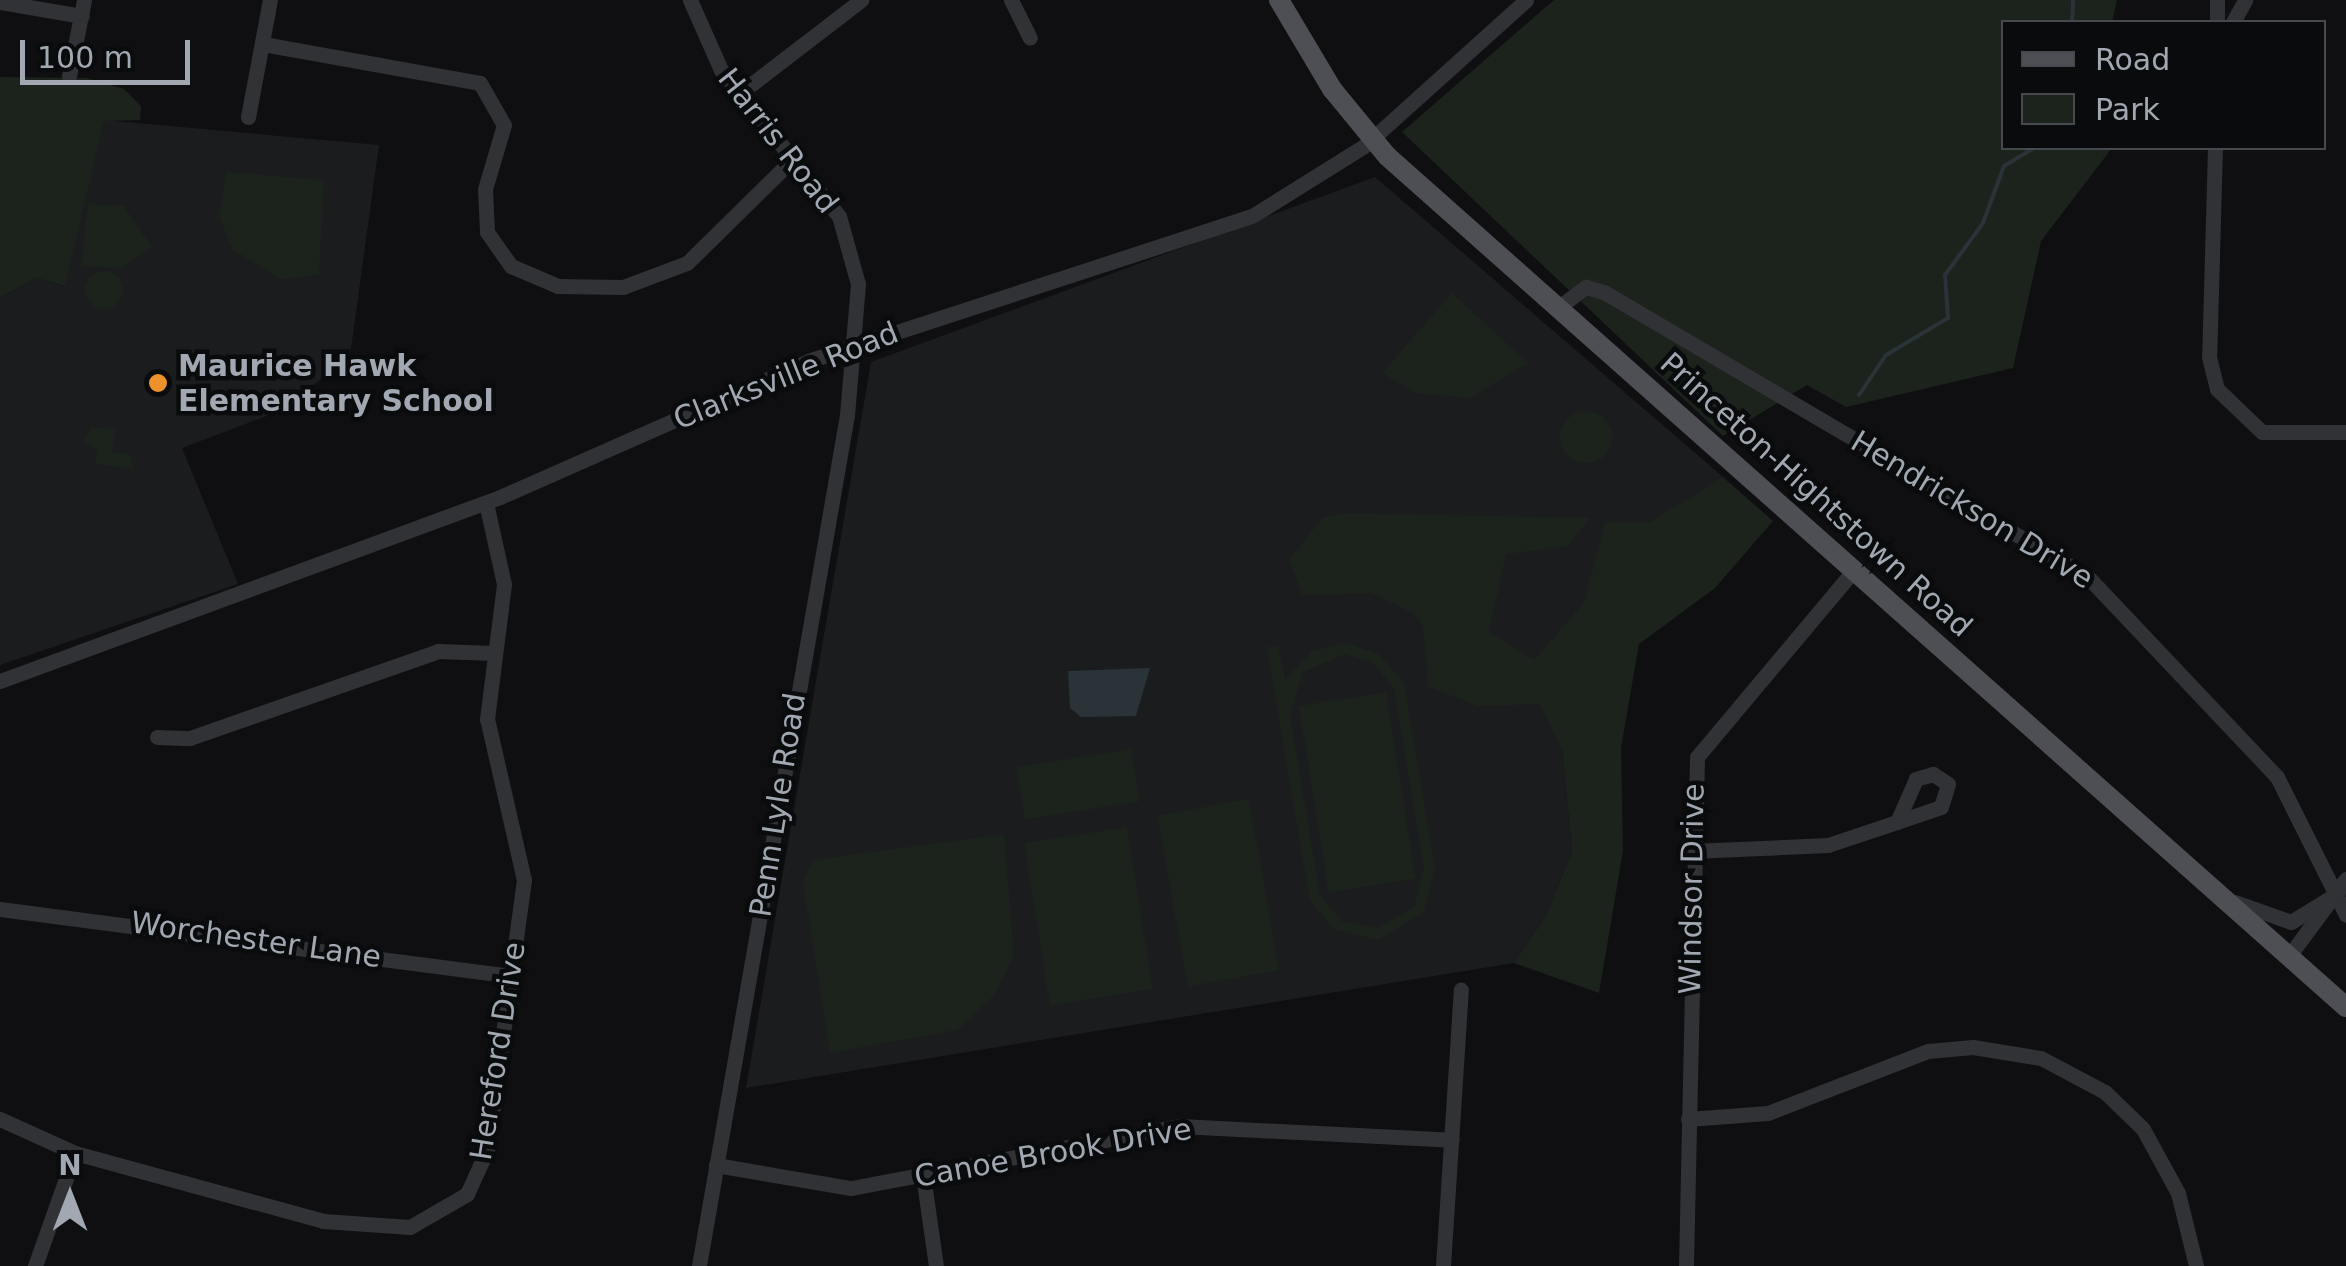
<!DOCTYPE html>
<style>
body{margin:0}
#map{position:relative;width:2346px;height:1266px;overflow:hidden;background:#0f0f11;font-family:"DejaVu Sans",sans-serif}
div>[style]{position:absolute}
.built>*{inset:0;background:#1b1c1e}
.green>*{inset:0;background:#1c231c;transform-origin:0 0}
.round{border-radius:50%}
.water>*{inset:0;background:#293338}
.stream>*{height:4px;margin:-2px;padding:0 2px;transform-origin:2px;border-radius:2px;background:#293338}
.minor>*{height:15px;margin:-7.5px;padding:0 7.5px;transform-origin:7.5px;border-radius:7.5px;background:#303235}
.major>*{height:20px;margin:-10px;padding:0 10px;transform-origin:10px;border-radius:10px;background:#4d4f54}
.dots>*{width:28px;height:28px;translate:-50% -50%;box-sizing:border-box;border:5px solid #0a0b0c;border-radius:50%}
span{translate:-50% -50%;white-space:nowrap;text-align:center;line-height:1.15;-webkit-text-stroke:9px #0a0b0c;paint-order:stroke}
.street-label{font-size:30px;color:#a1a8b1}
.poi-label{font-size:30px;color:#a1a8b1;font-weight:700}
.left{translate:0 -50%;text-align:left}
.legend{position:absolute;left:2001px;top:20px;width:325px;height:130px;box-sizing:border-box;background:#0a0b0c;border:2px solid #464a4e;margin:0;padding:12px 18px;list-style:none;font-size:30px;color:#a1a8b1}
.legend li{display:flex;align-items:center;gap:20px;height:50px}
.legend b{width:50px;border:2px solid #464a4e}
.north{position:absolute;left:20px;top:1146px;width:100px;height:100px;-webkit-text-stroke:8px #0a0b0c;paint-order:stroke;rotate:0deg;font-size:28px;font-weight:700;line-height:40px;text-align:center;color:#a1a8b1}
.north::after{content:'';display:block;margin:auto;width:35px;height:45px;background:#a1a8b1;clip-path:polygon(50% 0,100% 100%,50% 72%,0 100%)}
.scale{position:absolute;left:20px;top:40px;width:170px;height:45px;box-sizing:border-box;border:5px solid #a1a8b1;border-top:0;padding-left:12px;font-size:30px;line-height:35px;white-space:nowrap;color:#a1a8b1;-webkit-text-stroke:8px #0a0b0c;paint-order:stroke}
</style>
<div id="map">
<div class="built">
<i style="clip-path:polygon(104px 120px,379px 145px,350px 356px,282px 410px,182px 448px,238px 584px,0 665px,0 298px,36px 278px,64px 286px)"></i>
<i style="clip-path:polygon(1375px 177px,1723px 477px,1661px 545px,1562px 750px,1572px 851px,1547px 914px,1514px 963px,746px 1088px,871px 362px)"></i>
</div>
<div class="green">
<i style="clip-path:polygon(1554px 0,2117px 0,2112px 22px,2004px 22px,2004px 148px,2112px 148px,2041px 241px,2013px 368px,1846px 407px,1807px 385px,1723px 436px,1402px 132px)"></i>
<i style="clip-path:polygon(0 77px,86px 78px,124px 89px,141px 106px,140px 120px,104px 121px,65px 286px,36px 278px,0 298px)"></i>
<i style="clip-path:polygon(226px 172px,324px 180px,319px 275px,281px 279px,232px 249px,219px 216px)"></i>
<i style="clip-path:polygon(88px 204px,124px 206px,152px 247px,120px 268px,81px 266px)"></i>
<i class="round" style="left:85px;top:271px;width:38px;height:38px"></i>
<i style="clip-path:polygon(1452px 293px,1528px 363px,1470px 398px,1415px 393px,1382px 373px)"></i>
<i class="round" style="left:1560px;top:411px;width:52px;height:52px"></i>
<i style="clip-path:polygon(92px 427px,115px 429px,112px 452px,130px 455px,134px 469px,95px 464px,97px 450px,84px 441px)"></i>
<i style="clip-path:polygon(1723px 477px,1773px 521px,1715px 588px,1639px 644px,1621px 748px,1623px 851px,1599px 993px,1514px 963px,1547px 914px,1572px 851px,1562px 750px,1540px 704px,1478px 706px,1428px 687px,1423px 625px,1411px 612px,1371px 593px,1302px 595px,1289px 560px,1323px 517px,1351px 513px,1590px 518px,1568px 546px,1506px 554px,1489px 632px,1534px 660px,1584px 603px,1605px 522px,1650px 522px)"></i>
<i style="clip-path:polygon(evenodd,1347px 643px,1380px 655px,1404px 683px,1435px 868px,1424px 912px,1378px 940px,1334px 929px,1310px 901px,1267px 647px,1278px 646px,1285px 680px,1312px 651px,1347px 643px,1345px 654px,1372px 662px,1394px 688px,1424px 867px,1414px 907px,1378px 928px,1343px 922px,1320px 896px,1290px 715px,1303px 672px,1345px 654px)"></i>
<i style="left:1386px;top:692px;width:189px;height:88px;rotate:81deg"></i>
<i style="left:1131px;top:749px;width:53px;height:116px;rotate:81deg"></i>
<i style="left:1249px;top:799px;width:174px;height:93px;rotate:80deg"></i>
<i style="left:1127px;top:827px;width:164px;height:104px;rotate:81deg"></i>
<i style="clip-path:polygon(1004px 834px,1014px 955px,994px 996px,957px 1030px,830px 1053px,803px 882px,813px 860px)"></i>
</div>
<div class="water">
<i style="clip-path:polygon(1150px 668px,1136px 716px,1081px 717px,1070px 708px,1068px 671px)"></i>
</div>
<div class="stream">
<i style="left:2072px;top:22px;width:22px;rotate:-87deg"></i>
<i style="left:1859px;top:395px;width:48px;rotate:-56deg"></i>
<i style="left:1886px;top:355px;width:72px;rotate:-30.8deg"></i>
<i style="left:1948px;top:318px;width:43px;rotate:-94deg"></i>
<i style="left:1945px;top:275px;width:64px;rotate:-53.8deg"></i>
<i style="left:1983px;top:223px;width:61px;rotate:-69.8deg"></i>
<i style="left:2004px;top:166px;width:35px;rotate:-31deg"></i>
</div>
<div class="minor">
<i style="left:690px;top:0;width:77px;rotate:66.1deg"></i>
<i style="left:721px;top:70px;width:188px;rotate:51.1deg"></i>
<i style="left:839px;top:216px;width:71px;rotate:74.4deg"></i>
<i style="left:858px;top:284px;width:131px;rotate:94.8deg"></i>
<i style="left:847px;top:415px;width:864px;rotate:99.87deg"></i>
<i style="left:1011px;top:0;width:42px;rotate:63.4deg"></i>
<i style="left:2217px;top:0;width:22px;rotate:90deg"></i>
<i style="left:0;top:2px;width:83px;rotate:9.7deg"></i>
<i style="left:2233px;top:22px;width:25px;rotate:-61deg"></i>
<i style="left:263px;top:44px;width:220px;rotate:10.2deg"></i>
<i style="left:480px;top:83px;width:48px;rotate:60.3deg"></i>
<i style="left:504px;top:125px;width:67px;rotate:106.5deg"></i>
<i style="left:485px;top:189px;width:43px;rotate:87.3deg"></i>
<i style="left:487px;top:232px;width:42px;rotate:54.8deg"></i>
<i style="left:511px;top:266px;width:51px;rotate:23.1deg"></i>
<i style="left:558px;top:286px;width:65px;rotate:0.9deg"></i>
<i style="left:623px;top:287px;width:68px;rotate:-20.6deg"></i>
<i style="left:687px;top:263px;width:148px;rotate:-44.5deg"></i>
<i style="left:69px;top:76px;width:77px;rotate:-78.8deg"></i>
<i style="left:740px;top:93px;width:153px;rotate:-37.5deg"></i>
<i style="left:248px;top:117px;width:119px;rotate:-79.4deg"></i>
<i style="left:2215px;top:148px;width:209px;rotate:91.6deg"></i>
<i style="left:2209px;top:357px;width:33px;rotate:76deg"></i>
<i style="left:2217px;top:389px;width:62px;rotate:43.7deg"></i>
<i style="left:2262px;top:432px;width:84px"></i>
<i style="left:1559px;top:307px;width:34px;rotate:-37deg"></i>
<i style="left:1586px;top:287px;width:19px;rotate:16deg"></i>
<i style="left:1604px;top:292px;width:560px;rotate:30.46deg"></i>
<i style="left:2087px;top:576px;width:277px;rotate:46.6deg"></i>
<i style="left:2277px;top:777px;width:154px;rotate:63.4deg"></i>
<i style="left:0;top:681px;width:533px;rotate:-20.2deg"></i>
<i style="left:500px;top:497px;width:337px;rotate:-23.8deg"></i>
<i style="left:808px;top:361px;width:467px;rotate:-18.1deg"></i>
<i style="left:1252px;top:216px;width:132px;rotate:-32deg"></i>
<i style="left:1364px;top:146px;width:218px;rotate:-42deg"></i>
<i style="left:157px;top:737px;width:33px;rotate:2deg"></i>
<i style="left:190px;top:738px;width:263px;rotate:-19.3deg"></i>
<i style="left:438px;top:651px;width:55px;rotate:2.1deg"></i>
<i style="left:1692px;top:851px;width:136px;rotate:-2.5deg"></i>
<i style="left:1828px;top:845px;width:73px;rotate:-18.4deg"></i>
<i style="left:1897px;top:822px;width:46px;rotate:-18.8deg"></i>
<i style="left:1941px;top:807px;width:24px;rotate:-73deg"></i>
<i style="left:1948px;top:784px;width:18px;rotate:-146deg"></i>
<i style="left:1933px;top:774px;width:18px;rotate:164deg"></i>
<i style="left:1916px;top:779px;width:47px;rotate:113.8deg"></i>
<i style="left:2235px;top:902px;width:59px;rotate:19.7deg"></i>
<i style="left:2291px;top:922px;width:55px;rotate:-31.7deg"></i>
<i style="left:0;top:909px;width:515px;rotate:7.47deg"></i>
<i style="left:2289px;top:956px;width:96px;rotate:-53.5deg"></i>
<i style="left:0;top:1119px;width:82px;rotate:24.4deg"></i>
<i style="left:75px;top:1153px;width:257px;rotate:15.3deg"></i>
<i style="left:323px;top:1221px;width:87px;rotate:3.9deg"></i>
<i style="left:410px;top:1227px;width:66px;rotate:-30.1deg"></i>
<i style="left:467px;top:1194px;width:48px;rotate:-65.6deg"></i>
<i style="left:487px;top:1150px;width:273px;rotate:-82.2deg"></i>
<i style="left:524px;top:880px;width:165px;rotate:-102.9deg"></i>
<i style="left:487px;top:719px;width:136px;rotate:-82.8deg"></i>
<i style="left:504px;top:584px;width:83px;rotate:-102.5deg"></i>
<i style="left:1688px;top:1119px;width:80px;rotate:-4.3deg"></i>
<i style="left:1768px;top:1113px;width:172px;rotate:-21.2deg"></i>
<i style="left:1928px;top:1051px;width:45px;rotate:-5.1deg"></i>
<i style="left:1973px;top:1047px;width:69px;rotate:9.2deg"></i>
<i style="left:2041px;top:1058px;width:72px;rotate:28deg"></i>
<i style="left:2105px;top:1092px;width:53px;rotate:44.2deg"></i>
<i style="left:2143px;top:1129px;width:73px;rotate:61.3deg"></i>
<i style="left:2178px;top:1193px;width:75px;rotate:76.1deg"></i>
<i style="left:716px;top:1165px;width:137px;rotate:9.7deg"></i>
<i style="left:851px;top:1188px;width:335px;rotate:-10.7deg"></i>
<i style="left:1180px;top:1126px;width:272px;rotate:2.9deg"></i>
<i style="left:923px;top:1175px;width:92px;rotate:81.9deg"></i>
<i style="left:35px;top:1266px;width:120px;rotate:-70.5deg"></i>
<i style="left:1443px;top:1266px;width:277px;rotate:-86.3deg"></i>
<i style="left:1686px;top:1266px;width:509px;rotate:-88.76deg"></i>
<i style="left:1697px;top:757px;width:244px;rotate:-50deg"></i>
</div>
<div class="major">
<i style="left:1279px;top:0;width:104px;rotate:59.2deg"></i>
<i style="left:1332px;top:89px;width:87px;rotate:50.6deg"></i>
<i style="left:1387px;top:156px;width:1282px;rotate:41.59deg"></i>
</div>
<div class="dots">
<i style="left:158px;top:383px;background:#ec912c"></i>
</div>
<div class="street-label">
<span style="left:778px;top:141px;rotate:52deg">Harris Road</span>
<span style="left:786px;top:376px;rotate:-22deg">Clarksville Road</span>
<span style="left:1816px;top:495px;rotate:42deg">Princeton-Hightstown Road</span>
<span style="left:1972px;top:510px;rotate:31deg">Hendrickson Drive</span>
<span style="left:778px;top:805px;rotate:-81deg">Penn Lyle Road</span>
<span style="left:1692px;top:889px;rotate:-89deg">Windsor Drive</span>
<span style="left:256px;top:940px;rotate:8deg">Worchester Lane</span>
<span style="left:498px;top:1051px;rotate:-81deg">Hereford Drive</span>
<span style="left:1053px;top:1153px;rotate:-10deg">Canoe Brook Drive</span>
</div>
<div class="poi-label">
<span class="left" style="left:178px;top:383px">Maurice Hawk<br>Elementary School</span>
</div>
<ul class="legend">
<li><b style="height:12px;background:#4d4f54"></b>Road</li>
<li><b style="height:28px;background:#1c231c"></b>Park</li>
</ul>
<div class="north">N</div>
<div class="scale">100 m</div>
</div>
